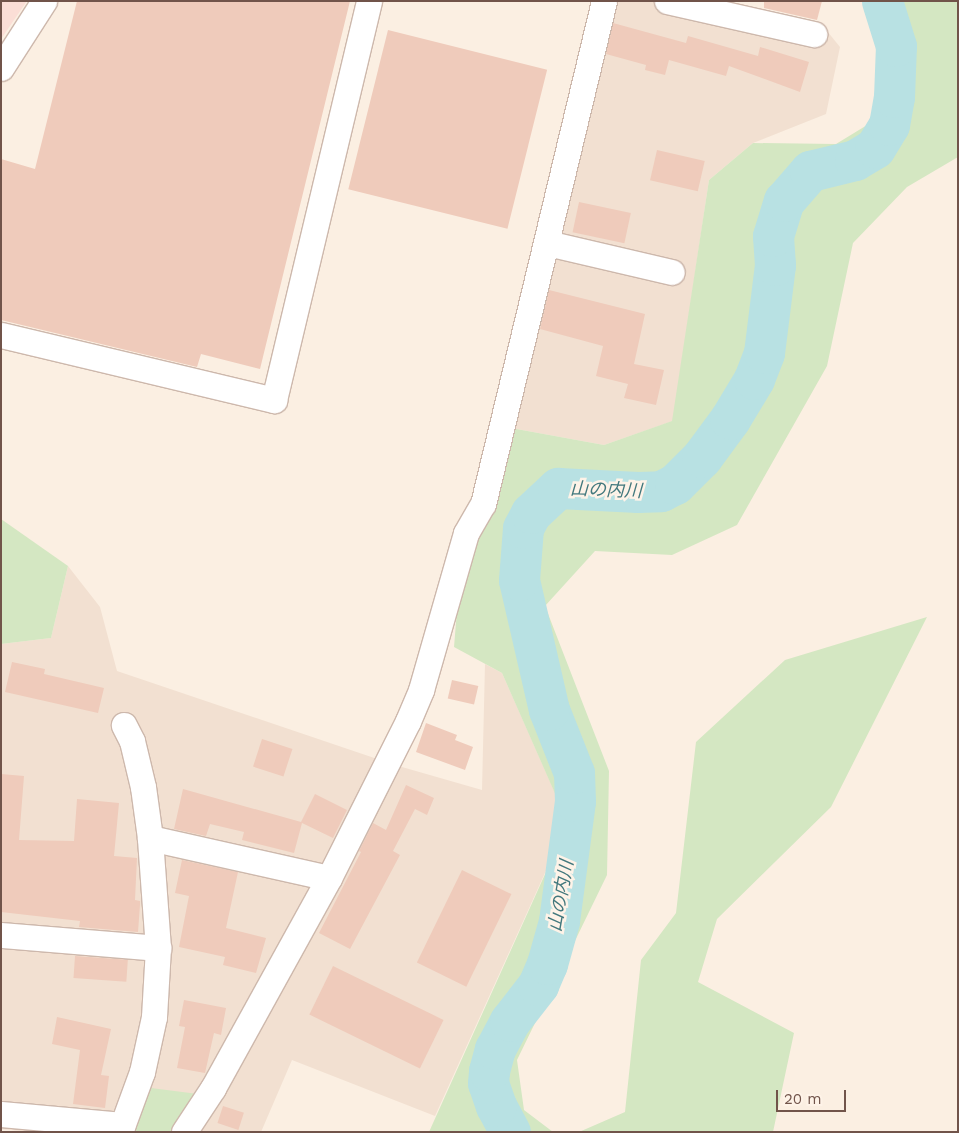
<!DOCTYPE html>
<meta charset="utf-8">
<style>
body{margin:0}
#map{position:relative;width:959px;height:1133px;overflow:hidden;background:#fbefe2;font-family:"Work Sans","Noto Sans JP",sans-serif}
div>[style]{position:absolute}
.residential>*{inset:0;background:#f2e0d1}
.commercial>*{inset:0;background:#fbded6}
.green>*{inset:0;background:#d4e7c2}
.river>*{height:41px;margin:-20.5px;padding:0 20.5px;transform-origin:20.5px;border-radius:20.5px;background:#b8e1e3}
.building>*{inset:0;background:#efcbbb;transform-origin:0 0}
.roads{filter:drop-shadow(1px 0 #cdb8ac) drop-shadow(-1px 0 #cdb8ac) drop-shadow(0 1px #cdb8ac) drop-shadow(0 -1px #cdb8ac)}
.minor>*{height:25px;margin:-12.5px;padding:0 12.5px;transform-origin:12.5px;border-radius:12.5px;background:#fff}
span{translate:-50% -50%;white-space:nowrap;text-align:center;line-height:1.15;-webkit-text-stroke:5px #fef3e8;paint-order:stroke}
.water-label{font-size:18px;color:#42787d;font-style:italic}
.frame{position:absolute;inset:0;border:2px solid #71544a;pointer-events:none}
.scale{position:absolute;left:776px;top:1090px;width:70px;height:22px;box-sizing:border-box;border:2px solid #71544a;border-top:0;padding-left:6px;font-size:15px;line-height:18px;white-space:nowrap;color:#71544a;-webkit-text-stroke:4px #fef3e8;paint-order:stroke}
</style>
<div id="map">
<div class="residential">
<i style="clip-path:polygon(614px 1px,694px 1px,827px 31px,840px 47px,826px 114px,753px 143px,709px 180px,673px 421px,604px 445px,511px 428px)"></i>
<i style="clip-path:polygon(68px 566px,100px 607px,117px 671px,395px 765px,482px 790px,485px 664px,502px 673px,568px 822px,435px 1116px,292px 1060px,261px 1132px,31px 1132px,1px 1129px,1px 644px,51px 638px)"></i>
</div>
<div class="commercial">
<i style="clip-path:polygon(1px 1px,27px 1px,1px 39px)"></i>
</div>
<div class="green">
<i style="clip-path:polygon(869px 1px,958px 1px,958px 157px,907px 187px,853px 243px,827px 366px,737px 525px,672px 555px,595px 551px,545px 606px,609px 771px,607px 875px,517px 1060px,524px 1110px,553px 1132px,429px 1132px,568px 823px,502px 673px,454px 647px,459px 586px,511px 428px,604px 445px,672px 421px,709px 180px,753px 143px,836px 144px,877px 119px,880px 50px)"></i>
<i style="clip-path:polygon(1px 519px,68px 566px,51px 638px,1px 644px)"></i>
<i style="clip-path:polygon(927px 617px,831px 807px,717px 919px,698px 982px,794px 1033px,773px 1132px,579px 1132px,625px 1112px,641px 960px,676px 913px,696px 742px,785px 660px)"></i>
<i style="clip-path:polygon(151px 1088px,198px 1094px,183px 1132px,129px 1132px)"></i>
</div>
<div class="river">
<i style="left:510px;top:1132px;width:30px;rotate:-118deg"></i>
<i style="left:496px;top:1106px;width:24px;rotate:-109deg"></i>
<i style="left:488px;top:1083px;width:12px;rotate:-85deg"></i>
<i style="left:489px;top:1071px;width:23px;rotate:-75deg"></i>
<i style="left:495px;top:1049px;width:32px;rotate:-62deg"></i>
<i style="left:510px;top:1021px;width:46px;rotate:-52.1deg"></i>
<i style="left:538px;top:985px;width:23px;rotate:-67deg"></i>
<i style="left:547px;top:964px;width:45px;rotate:-74.4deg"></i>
<i style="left:559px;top:921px;width:121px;rotate:-82.4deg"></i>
<i style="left:575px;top:801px;width:28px;rotate:-92deg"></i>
<i style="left:574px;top:773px;width:68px;rotate:-111.6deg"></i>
<i style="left:549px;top:710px;width:133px;rotate:-103deg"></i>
<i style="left:519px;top:580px;width:52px;rotate:-85.6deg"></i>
<i style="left:523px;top:528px;width:17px;rotate:-62deg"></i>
<i style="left:531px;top:513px;width:37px;rotate:-43deg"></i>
<i style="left:558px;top:488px;width:80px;rotate:2.9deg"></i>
<i style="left:638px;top:492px;width:23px;rotate:-2deg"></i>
<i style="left:661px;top:491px;width:16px;rotate:-27deg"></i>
<i style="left:675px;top:484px;width:38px;rotate:-45deg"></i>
<i style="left:702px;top:457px;width:47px;rotate:-53.6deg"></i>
<i style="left:730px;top:419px;width:47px;rotate:-59deg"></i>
<i style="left:754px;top:379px;width:28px;rotate:-69deg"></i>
<i style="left:764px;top:353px;width:89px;rotate:-82.9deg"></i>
<i style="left:775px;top:265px;width:29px;rotate:-94deg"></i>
<i style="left:773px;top:236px;width:37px;rotate:-73deg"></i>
<i style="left:784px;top:201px;width:40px;rotate:-49deg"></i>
<i style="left:810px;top:171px;width:46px;rotate:-13.7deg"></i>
<i style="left:855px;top:160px;width:23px;rotate:-31deg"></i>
<i style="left:875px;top:148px;width:27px;rotate:-59deg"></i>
<i style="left:889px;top:125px;width:28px;rotate:-80deg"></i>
<i style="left:894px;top:97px;width:51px;rotate:-87.8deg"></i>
<i style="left:896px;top:46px;width:47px;rotate:-107.3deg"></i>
</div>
<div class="building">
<i style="clip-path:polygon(77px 1px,350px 1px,260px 369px,201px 354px,197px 367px,1px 320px,1px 159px,35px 169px)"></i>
<i style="clip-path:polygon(764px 1px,822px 1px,817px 20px,764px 8px)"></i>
<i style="clip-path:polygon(613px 23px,686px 43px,688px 36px,758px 56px,760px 47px,809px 62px,800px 92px,729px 66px,726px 76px,669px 60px,665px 75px,645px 70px,646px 65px,606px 54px)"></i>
<i style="left:388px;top:30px;width:164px;height:164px;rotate:14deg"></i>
<i style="left:657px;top:150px;width:49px;height:31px;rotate:13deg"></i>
<i style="left:579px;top:202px;width:53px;height:31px;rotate:12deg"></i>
<i style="clip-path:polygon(549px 290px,645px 314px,634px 364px,664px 370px,656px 405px,624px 398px,628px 384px,596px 376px,603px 346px,540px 329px)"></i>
<i style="clip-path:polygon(12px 662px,45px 669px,44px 674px,104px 688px,98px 713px,5px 692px)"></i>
<i style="left:452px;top:680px;width:27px;height:19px;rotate:13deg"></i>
<i style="clip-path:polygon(426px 723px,457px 735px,455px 740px,473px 747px,465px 770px,416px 752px)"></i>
<i style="left:262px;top:739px;width:32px;height:29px;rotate:18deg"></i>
<i style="clip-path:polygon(1px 774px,24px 776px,19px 840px,74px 841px,77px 799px,119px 803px,114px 856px,137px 858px,135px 900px,140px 901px,140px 905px,138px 932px,79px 927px,80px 921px,1px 912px)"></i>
<i style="clip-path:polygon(406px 785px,434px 798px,427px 815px,415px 809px,393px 851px,400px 855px,350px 949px,319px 933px,361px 852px,359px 851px,373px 823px,386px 830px)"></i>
<i style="clip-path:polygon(183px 789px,301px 822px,315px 794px,347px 810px,333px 838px,302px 823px,294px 853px,242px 840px,244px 832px,210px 824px,206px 836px,174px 829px)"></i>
<i style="clip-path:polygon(182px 860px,238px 872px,226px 928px,266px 938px,256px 973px,223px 965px,225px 957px,179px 947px,189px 896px,175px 893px)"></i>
<i style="left:462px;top:870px;width:55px;height:103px;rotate:26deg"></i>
<i style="left:75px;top:956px;width:53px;height:22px;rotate:4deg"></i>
<i style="left:333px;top:966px;width:123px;height:54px;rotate:26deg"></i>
<i style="clip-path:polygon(184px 1000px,226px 1008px,221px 1035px,214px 1033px,205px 1073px,177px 1068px,185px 1027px,179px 1026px)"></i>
<i style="clip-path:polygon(57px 1017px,111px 1029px,101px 1075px,109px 1076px,105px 1108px,73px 1104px,80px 1050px,52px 1044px)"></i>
<i style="left:223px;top:1106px;width:22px;height:18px;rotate:18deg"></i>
</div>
<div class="roads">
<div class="minor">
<i style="left:667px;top:1px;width:151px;rotate:12.7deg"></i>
<i style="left:1px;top:68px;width:80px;rotate:-57.3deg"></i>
<i style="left:547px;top:243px;width:128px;rotate:13.1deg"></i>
<i style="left:1px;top:335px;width:281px;rotate:13.4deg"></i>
<i style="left:274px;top:400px;width:410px;rotate:-76.6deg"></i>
<i style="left:150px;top:838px;width:183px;rotate:12.6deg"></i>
<i style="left:1px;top:935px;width:158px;rotate:4.7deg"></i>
<i style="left:1px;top:1114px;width:122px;rotate:5.2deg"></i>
<i style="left:120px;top:1132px;width:64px;rotate:-69.9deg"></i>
<i style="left:142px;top:1072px;width:56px;rotate:-77.7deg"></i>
<i style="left:154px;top:1017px;width:69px;rotate:-86.7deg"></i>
<i style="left:158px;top:948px;width:110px;rotate:-94.2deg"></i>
<i style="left:150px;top:838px;width:51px;rotate:-97.8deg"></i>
<i style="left:143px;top:787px;width:47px;rotate:-103.4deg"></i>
<i style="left:132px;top:741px;width:18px;rotate:-117deg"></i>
<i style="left:184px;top:1132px;width:53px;rotate:-56.6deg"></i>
<i style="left:213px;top:1088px;width:240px;rotate:-61.1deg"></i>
<i style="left:329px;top:878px;width:176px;rotate:-63.3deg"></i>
<i style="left:408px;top:721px;width:34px;rotate:-67deg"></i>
<i style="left:421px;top:690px;width:163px;rotate:-74deg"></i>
<i style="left:466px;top:533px;width:34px;rotate:-60deg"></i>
<i style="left:483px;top:504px;width:517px;rotate:-76.47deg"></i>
</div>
</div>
<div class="water-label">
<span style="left:606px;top:490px;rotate:2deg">山の内川</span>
<span style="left:561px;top:896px;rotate:-80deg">山の内川</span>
</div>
<div class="frame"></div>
<div class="scale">20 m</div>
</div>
